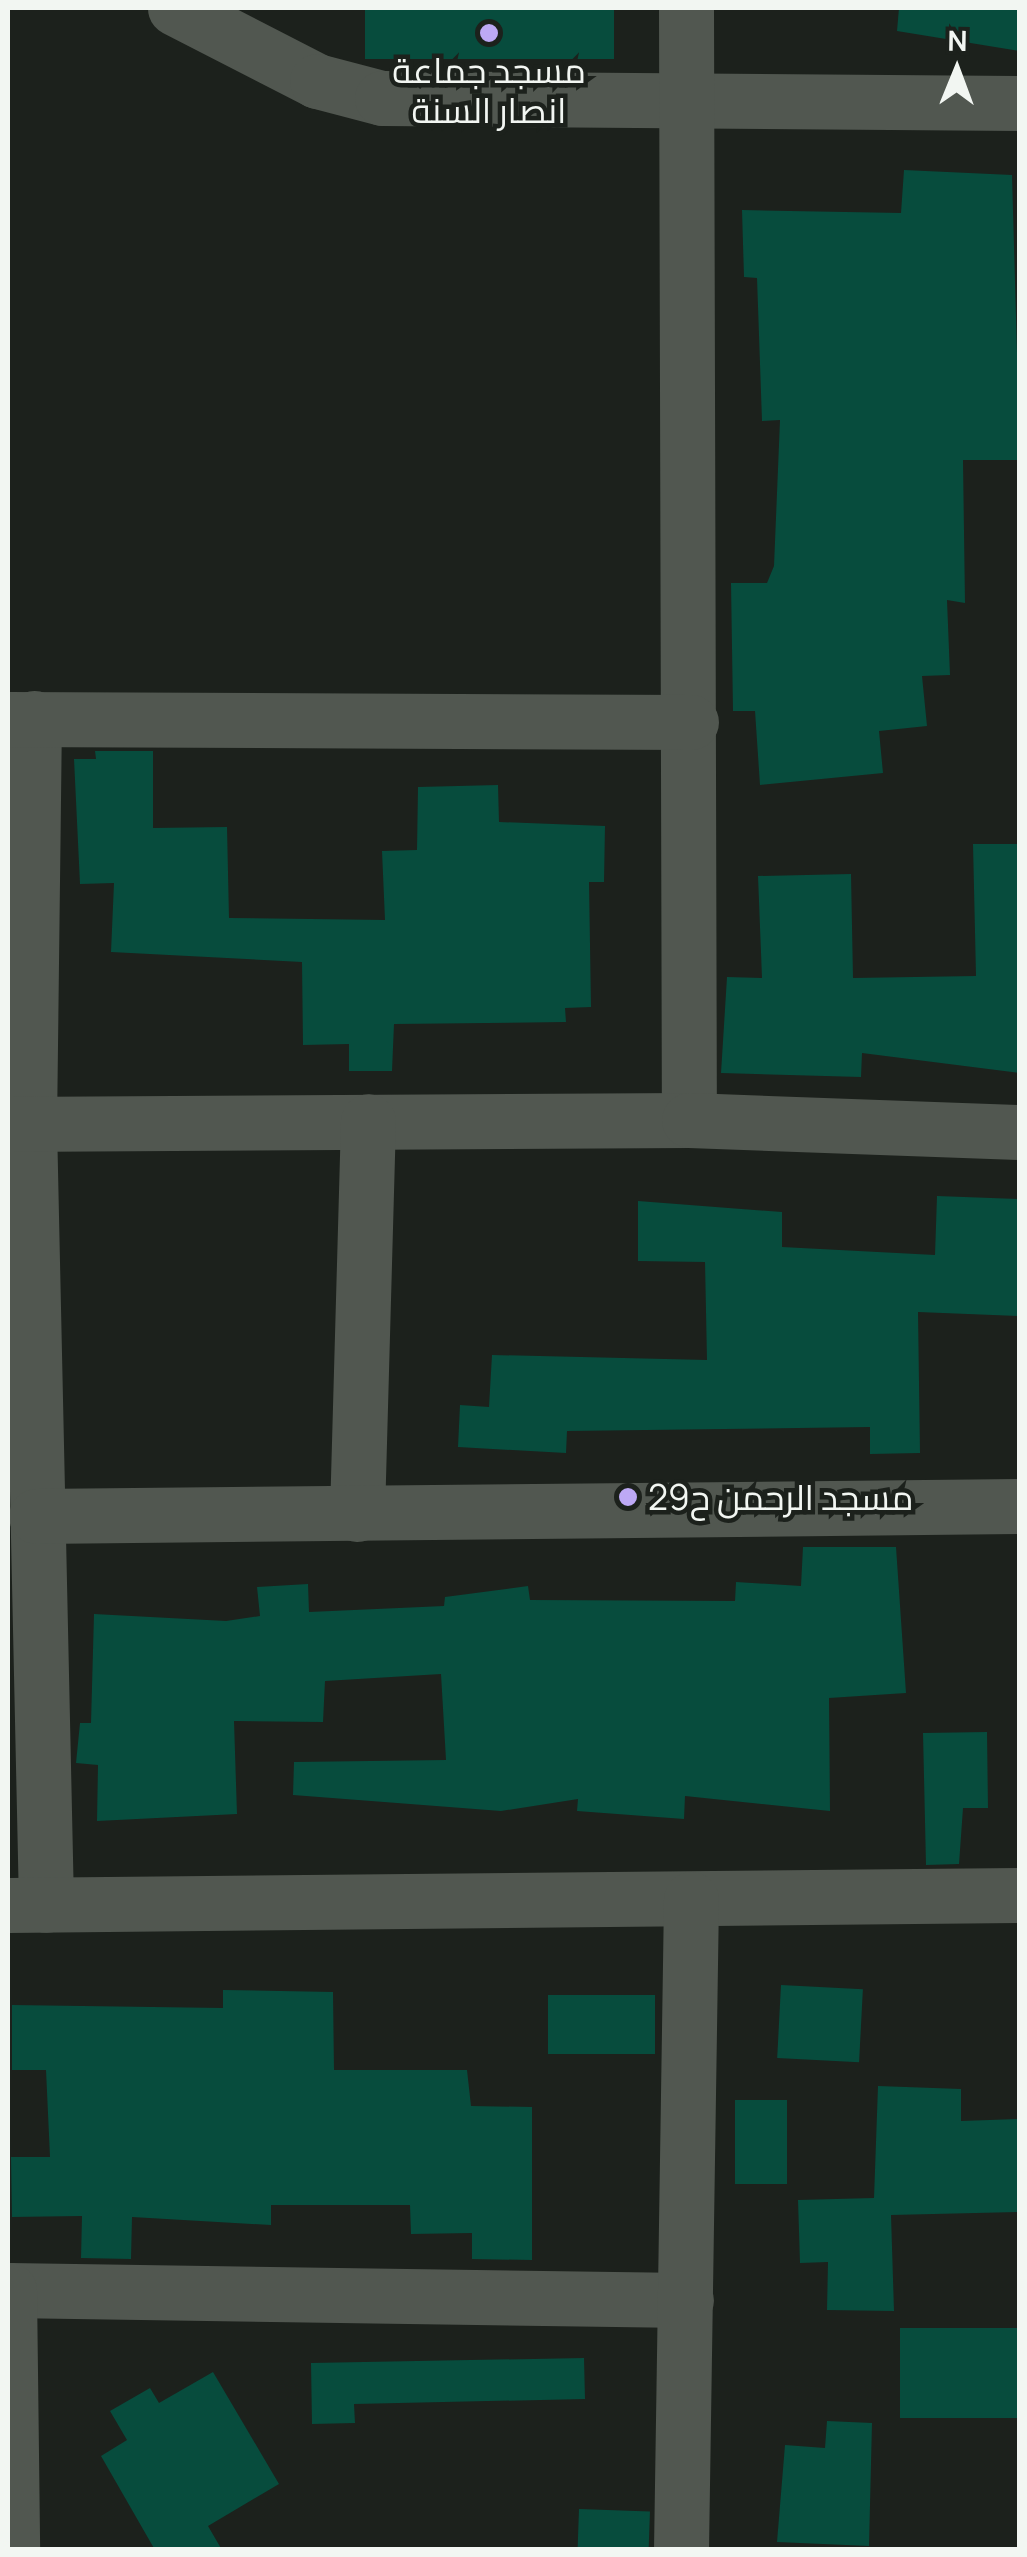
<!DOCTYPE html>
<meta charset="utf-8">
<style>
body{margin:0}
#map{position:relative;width:1027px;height:2557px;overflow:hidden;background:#1c211c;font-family:Manrope,Cairo,sans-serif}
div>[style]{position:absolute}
.building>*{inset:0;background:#074c3d;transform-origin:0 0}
.street>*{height:55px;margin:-27.5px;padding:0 27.5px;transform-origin:27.5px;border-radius:27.5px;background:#515750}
.dots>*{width:28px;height:28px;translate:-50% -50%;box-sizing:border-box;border:5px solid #1c211c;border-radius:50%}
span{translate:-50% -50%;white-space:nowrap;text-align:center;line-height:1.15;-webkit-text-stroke:9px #1c211c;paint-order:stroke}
.poi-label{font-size:35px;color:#f2f6f2}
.left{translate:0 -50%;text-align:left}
.frame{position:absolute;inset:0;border:10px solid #f2f6f2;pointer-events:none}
.north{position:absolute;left:907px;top:20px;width:100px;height:100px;-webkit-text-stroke:8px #1c211c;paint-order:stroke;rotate:1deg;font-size:28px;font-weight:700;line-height:40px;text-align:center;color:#f2f6f2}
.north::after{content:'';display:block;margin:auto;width:35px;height:45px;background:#f2f6f2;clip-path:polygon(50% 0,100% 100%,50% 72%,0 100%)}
</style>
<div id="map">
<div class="building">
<i style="left:365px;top:8px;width:249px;height:51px"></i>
<i style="clip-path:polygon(899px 8px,1020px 8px,1020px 51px,897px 31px)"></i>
<i style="clip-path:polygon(904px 170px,1012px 175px,1020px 460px,963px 460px,965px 603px,947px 600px,950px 675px,922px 676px,927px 726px,879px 731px,883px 773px,760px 785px,755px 711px,733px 711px,731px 583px,767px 583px,774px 566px,780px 420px,762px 421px,757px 278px,744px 277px,742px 210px,901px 213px)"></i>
<i style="clip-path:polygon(95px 751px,153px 751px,153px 828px,227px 827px,229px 918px,385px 920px,382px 851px,417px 850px,418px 787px,498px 785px,499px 822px,605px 826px,604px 882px,589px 882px,591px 1007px,565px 1008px,566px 1022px,394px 1024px,392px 1071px,349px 1071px,349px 1044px,303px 1045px,302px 962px,111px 952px,114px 883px,80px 884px,74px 759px,96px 759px)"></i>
<i style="clip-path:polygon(973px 844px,1020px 844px,1020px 1073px,862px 1053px,861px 1077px,721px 1073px,727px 977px,762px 978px,758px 876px,851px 874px,853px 978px,976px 976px)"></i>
<i style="clip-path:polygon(937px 1196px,1020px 1199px,1020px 1316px,918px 1312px,920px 1453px,870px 1454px,870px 1427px,567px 1431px,566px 1453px,458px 1447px,460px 1405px,489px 1407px,492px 1355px,707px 1360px,705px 1262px,638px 1261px,638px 1201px,782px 1212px,782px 1247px,935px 1255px)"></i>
<i style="clip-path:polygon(803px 1547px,896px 1547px,906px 1693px,829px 1698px,830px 1811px,685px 1796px,684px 1819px,577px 1811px,578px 1799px,501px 1811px,293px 1795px,294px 1762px,446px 1760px,441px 1674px,325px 1681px,323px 1722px,234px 1721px,237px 1814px,97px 1821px,98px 1765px,76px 1763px,80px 1723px,91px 1723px,94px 1614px,226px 1621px,260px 1616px,257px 1587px,308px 1584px,309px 1612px,444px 1606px,445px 1597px,528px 1586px,530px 1600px,735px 1601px,736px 1582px,801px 1586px)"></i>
<i style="clip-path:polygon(987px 1732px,988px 1808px,963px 1808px,959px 1864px,926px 1865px,923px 1733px)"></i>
<i style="left:781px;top:1985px;width:82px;height:73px;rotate:3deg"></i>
<i style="clip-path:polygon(223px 1990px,333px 1992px,334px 2070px,467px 2070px,471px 2106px,532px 2107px,532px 2260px,472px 2259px,472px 2233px,411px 2234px,410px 2205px,271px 2205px,271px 2225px,132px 2217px,131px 2259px,81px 2258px,82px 2216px,12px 2217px,11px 2157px,50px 2157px,46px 2070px,12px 2070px,12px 2005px,223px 2008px)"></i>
<i style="left:655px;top:1995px;width:59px;height:107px;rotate:90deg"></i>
<i style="clip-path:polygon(878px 2086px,961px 2089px,961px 2121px,1020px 2119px,1020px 2212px,891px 2215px,894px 2311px,827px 2310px,828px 2262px,800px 2263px,798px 2200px,874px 2198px)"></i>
<i style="left:735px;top:2100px;width:52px;height:84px"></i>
<i style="left:1020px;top:2328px;width:90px;height:120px;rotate:90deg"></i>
<i style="clip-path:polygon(584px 2358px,585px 2399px,354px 2404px,355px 2423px,312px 2424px,311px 2363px)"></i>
<i style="clip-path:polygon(213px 2372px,279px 2484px,208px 2526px,222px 2550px,155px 2550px,101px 2456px,127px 2440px,110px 2411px,150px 2388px,159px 2403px)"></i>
<i style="clip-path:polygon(827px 2421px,872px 2423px,869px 2546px,777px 2542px,785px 2445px,825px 2448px)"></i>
<i style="left:579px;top:2509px;width:71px;height:41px;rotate:2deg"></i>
</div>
<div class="street">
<i style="left:175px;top:8px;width:160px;rotate:27.2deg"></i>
<i style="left:317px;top:81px;width:67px;rotate:14.7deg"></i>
<i style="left:382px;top:98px;width:638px;rotate:0.45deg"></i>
<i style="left:686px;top:8px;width:1112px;rotate:89.85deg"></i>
<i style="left:34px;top:718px;width:406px;rotate:90.7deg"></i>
<i style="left:29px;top:1124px;width:781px;rotate:88.75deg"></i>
<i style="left:8px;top:719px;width:683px;rotate:0.25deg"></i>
<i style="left:8px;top:1124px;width:681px;rotate:-0.34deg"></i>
<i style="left:689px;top:1120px;width:331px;rotate:2.1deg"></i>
<i style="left:357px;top:1514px;width:393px;rotate:-88.4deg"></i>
<i style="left:36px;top:1516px;width:984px;rotate:-0.58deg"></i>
<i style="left:8px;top:1905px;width:1012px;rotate:-0.57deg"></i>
<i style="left:8px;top:2290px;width:678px;rotate:0.85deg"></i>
<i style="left:9px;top:2290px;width:260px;rotate:89.3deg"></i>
<i style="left:681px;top:2550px;width:651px;rotate:-89.12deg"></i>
</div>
<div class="dots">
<i style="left:489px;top:33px;background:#bda9f5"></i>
<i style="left:628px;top:1497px;background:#bda9f5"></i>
</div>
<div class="poi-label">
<span style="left:489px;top:90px">مسجد جماعة<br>انصار السنة</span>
<span class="left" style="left:648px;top:1497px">مسجد الرحمن ح29</span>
</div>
<div class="frame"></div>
<div class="north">N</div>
</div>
